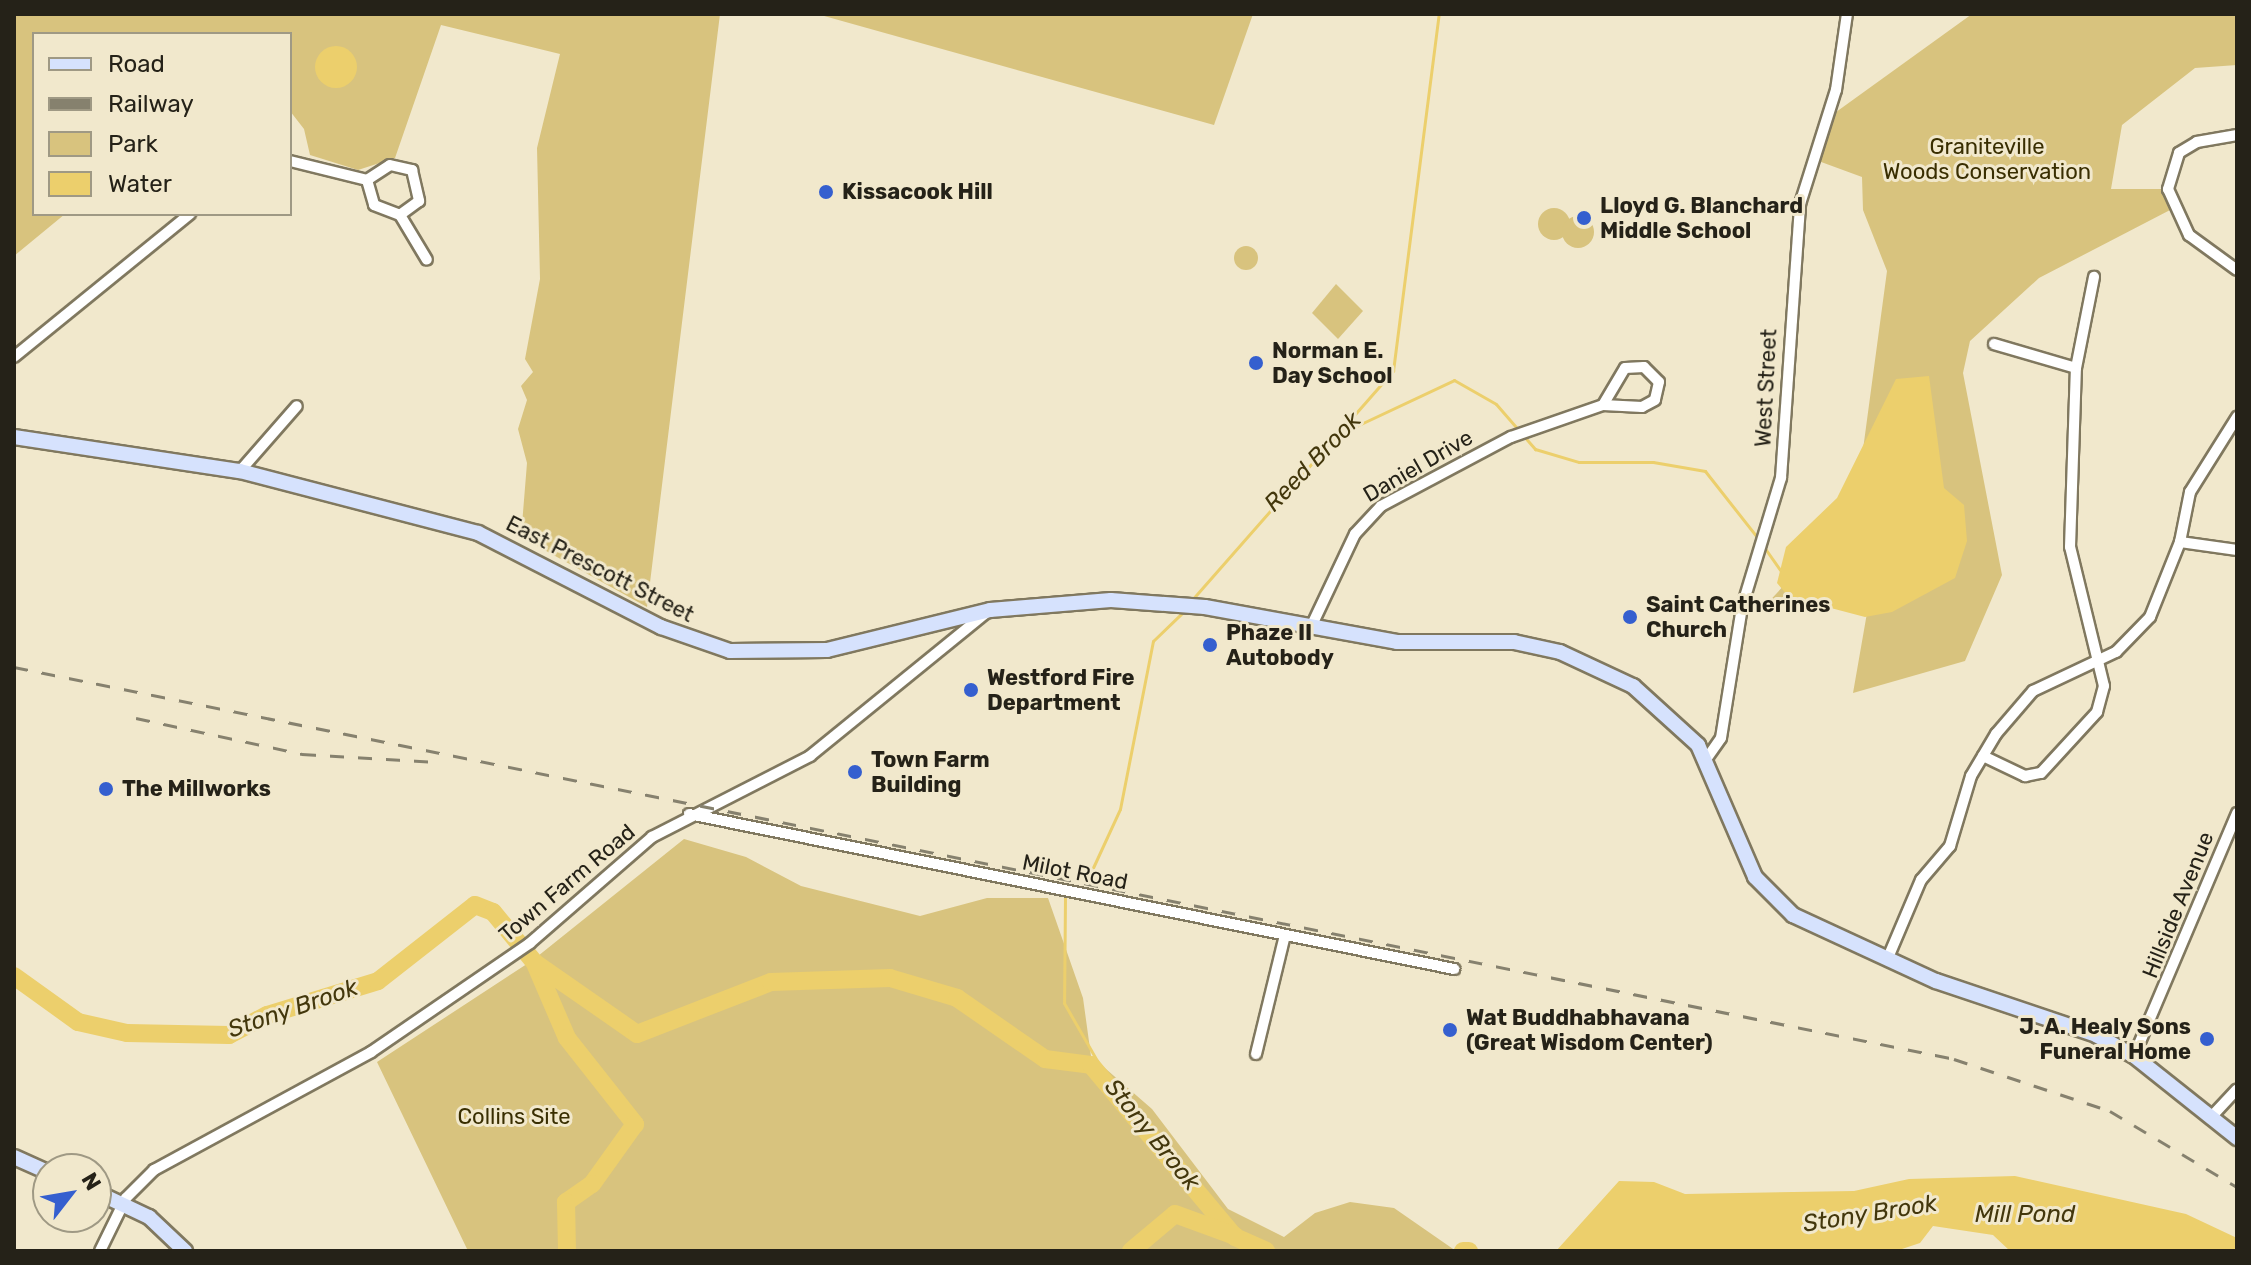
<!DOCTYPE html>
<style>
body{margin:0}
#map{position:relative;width:2251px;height:1265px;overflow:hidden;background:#f1e8cc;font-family:Rubik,sans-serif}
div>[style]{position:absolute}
.green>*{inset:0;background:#d8c37e}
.round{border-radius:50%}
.water>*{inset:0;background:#eccf6c}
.stream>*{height:3px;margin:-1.5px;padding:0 1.5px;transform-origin:1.5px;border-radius:1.5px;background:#eccf6c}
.river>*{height:18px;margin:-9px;padding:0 9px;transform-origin:9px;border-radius:9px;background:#eccf6c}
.roads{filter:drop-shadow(2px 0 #80785f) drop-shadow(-2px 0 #80785f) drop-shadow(0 2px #80785f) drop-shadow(0 -2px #80785f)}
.street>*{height:10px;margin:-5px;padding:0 5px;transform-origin:5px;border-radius:5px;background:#fff}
.secondary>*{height:14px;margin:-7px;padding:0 7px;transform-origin:7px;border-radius:7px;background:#d6e2fd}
.rail>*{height:3px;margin-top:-1.5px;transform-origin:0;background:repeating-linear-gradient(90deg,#86816e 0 14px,transparent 0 28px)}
.dots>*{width:22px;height:22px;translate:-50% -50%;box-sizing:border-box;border:4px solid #f1e8cc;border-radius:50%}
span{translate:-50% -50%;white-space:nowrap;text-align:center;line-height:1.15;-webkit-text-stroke:6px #f1e8cc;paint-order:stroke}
.park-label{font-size:22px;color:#392e01}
.poi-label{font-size:22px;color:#252218;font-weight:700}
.left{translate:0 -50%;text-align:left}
.right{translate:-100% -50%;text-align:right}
.street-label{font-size:22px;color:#252218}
.water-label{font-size:24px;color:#43370c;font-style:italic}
.frame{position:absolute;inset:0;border:16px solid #252218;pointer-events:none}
.legend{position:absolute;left:32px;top:32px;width:260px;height:184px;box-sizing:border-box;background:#f1e8cc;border:2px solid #9f9984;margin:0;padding:10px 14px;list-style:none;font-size:24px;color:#252218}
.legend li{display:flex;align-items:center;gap:16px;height:40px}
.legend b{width:40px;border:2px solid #9f9984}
.north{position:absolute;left:32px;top:1153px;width:80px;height:80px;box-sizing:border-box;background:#f1e8cc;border:2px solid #9f9984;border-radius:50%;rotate:59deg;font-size:22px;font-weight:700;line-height:32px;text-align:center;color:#252218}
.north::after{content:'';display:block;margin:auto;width:28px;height:36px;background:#355fcf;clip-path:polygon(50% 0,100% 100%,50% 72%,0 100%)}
</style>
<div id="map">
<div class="green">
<i style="clip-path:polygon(14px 14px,720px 14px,647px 607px,521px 537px,527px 463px,518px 429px,527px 400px,521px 386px,533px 372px,525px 359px,540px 279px,537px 148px,560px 54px,441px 25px,395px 158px,358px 170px,310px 155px,304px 129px,290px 111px,290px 34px,34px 34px,34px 214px,65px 214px,14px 256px)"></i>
<i style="clip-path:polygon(817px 14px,1253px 14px,1214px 125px)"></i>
<i style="clip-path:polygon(1972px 14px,2237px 14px,2237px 65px,2195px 68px,2122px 125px,2111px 189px,2168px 189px,2172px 209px,2039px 278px,1970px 341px,1963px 373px,2002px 575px,1965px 661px,1853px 693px,1871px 590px,1762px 609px,1855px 509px,1887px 271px,1863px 210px,1862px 177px,1813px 159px,1825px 120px)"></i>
<i class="round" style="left:1538px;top:208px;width:32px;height:32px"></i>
<i class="round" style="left:1562px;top:216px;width:32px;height:32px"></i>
<i class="round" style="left:1234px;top:246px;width:24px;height:24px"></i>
<i style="clip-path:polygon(1336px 284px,1363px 311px,1338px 339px,1312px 313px)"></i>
<i style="clip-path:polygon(684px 839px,746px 857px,801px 886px,920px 916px,987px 898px,1048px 898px,1083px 998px,1091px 1056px,1152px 1109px,1228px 1209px,1284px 1237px,1315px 1213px,1350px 1202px,1394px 1208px,1456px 1251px,468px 1251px,377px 1062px,533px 960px)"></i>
</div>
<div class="water">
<i class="round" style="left:315px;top:46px;width:42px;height:42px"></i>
<i style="clip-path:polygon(1929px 376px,1944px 488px,1964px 505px,1967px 541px,1955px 578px,1892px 612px,1865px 617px,1789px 597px,1777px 583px,1786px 547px,1837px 498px,1896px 379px)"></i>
<i style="clip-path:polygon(2015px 1176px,2186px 1214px,2237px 1238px,2237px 1251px,2010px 1251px,1993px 1235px,1933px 1226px,1920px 1243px,1896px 1251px,1556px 1251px,1619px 1181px,1654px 1182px,1685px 1194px,1854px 1191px,1909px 1179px)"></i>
</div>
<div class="stream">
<i style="left:1350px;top:429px;width:115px;rotate:-25.2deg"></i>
<i style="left:1454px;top:380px;width:48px;rotate:29.7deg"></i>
<i style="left:1496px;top:404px;width:60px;rotate:49.1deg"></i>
<i style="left:1535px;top:449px;width:46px;rotate:16.5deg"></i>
<i style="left:1579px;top:462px;width:74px"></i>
<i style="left:1653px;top:462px;width:53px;rotate:9.8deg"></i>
<i style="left:1705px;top:471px;width:89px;rotate:51.8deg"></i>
<i style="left:1764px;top:547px;width:28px;rotate:55deg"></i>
<i style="left:1190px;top:602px;width:308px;rotate:-48.7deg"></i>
<i style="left:1393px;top:371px;width:360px;rotate:-82.7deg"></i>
<i style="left:1091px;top:872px;width:69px;rotate:-65.3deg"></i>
<i style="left:1120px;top:809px;width:171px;rotate:-78.9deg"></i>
<i style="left:1153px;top:641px;width:42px;rotate:-44deg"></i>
<i style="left:1065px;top:897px;width:106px;rotate:90.5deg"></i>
<i style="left:1064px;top:1003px;width:86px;rotate:60.2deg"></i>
</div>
<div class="river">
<i style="left:536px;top:966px;width:78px;rotate:66.7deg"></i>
<i style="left:567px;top:1038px;width:110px;rotate:51.7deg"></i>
<i style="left:635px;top:1124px;width:74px;rotate:125.6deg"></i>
<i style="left:592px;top:1184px;width:32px;rotate:145deg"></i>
<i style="left:566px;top:1202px;width:49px;rotate:88.8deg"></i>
<i style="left:14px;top:976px;width:79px;rotate:35.7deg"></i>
<i style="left:78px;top:1022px;width:50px;rotate:12.7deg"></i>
<i style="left:127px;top:1033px;width:102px;rotate:1.1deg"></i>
<i style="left:229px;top:1035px;width:43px;rotate:-27.8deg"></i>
<i style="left:267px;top:1015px;width:116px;rotate:-17deg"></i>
<i style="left:378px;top:981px;width:123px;rotate:-38.1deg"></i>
<i style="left:475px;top:905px;width:19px;rotate:21deg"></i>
<i style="left:493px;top:912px;width:66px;rotate:50.5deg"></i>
<i style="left:535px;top:963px;width:124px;rotate:34.8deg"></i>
<i style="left:637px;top:1034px;width:144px;rotate:-21.2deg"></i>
<i style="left:771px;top:982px;width:119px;rotate:-1.9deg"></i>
<i style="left:890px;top:978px;width:70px;rotate:16.6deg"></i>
<i style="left:957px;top:998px;width:107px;rotate:34.7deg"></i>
<i style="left:1045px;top:1059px;width:46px;rotate:7.4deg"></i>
<i style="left:1091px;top:1065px;width:224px;rotate:50.1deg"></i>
<i style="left:1235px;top:1237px;width:34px;rotate:24deg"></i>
<i style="left:1131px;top:1251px;width:57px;rotate:-40.1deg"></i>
<i style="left:1175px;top:1214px;width:64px;rotate:20.1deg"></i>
<i style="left:1463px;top:1251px;width:6px"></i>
</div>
<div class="roads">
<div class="street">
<i style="left:2237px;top:135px;width:41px;rotate:170.1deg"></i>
<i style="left:2197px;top:142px;width:21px;rotate:149deg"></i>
<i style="left:2179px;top:153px;width:38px;rotate:107deg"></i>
<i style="left:2168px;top:189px;width:51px;rotate:65.5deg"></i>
<i style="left:2189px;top:235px;width:59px;rotate:36.1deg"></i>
<i style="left:290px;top:161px;width:79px;rotate:13.9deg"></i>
<i style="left:367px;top:180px;width:27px;rotate:-33deg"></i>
<i style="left:390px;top:165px;width:23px;rotate:13deg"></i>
<i style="left:412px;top:170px;width:32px;rotate:77deg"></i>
<i style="left:419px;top:201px;width:24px;rotate:144deg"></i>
<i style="left:400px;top:215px;width:52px;rotate:59deg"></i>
<i style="left:367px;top:180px;width:26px;rotate:74deg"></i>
<i style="left:374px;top:205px;width:28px;rotate:21deg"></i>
<i style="left:1994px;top:344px;width:85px;rotate:16.3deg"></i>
<i style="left:14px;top:357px;width:227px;rotate:-39.1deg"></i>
<i style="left:240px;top:471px;width:86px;rotate:-48.8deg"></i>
<i style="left:2180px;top:542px;width:58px;rotate:8deg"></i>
<i style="left:1311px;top:627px;width:103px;rotate:-64.7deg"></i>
<i style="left:1355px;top:534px;width:38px;rotate:-47deg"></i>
<i style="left:1381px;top:506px;width:147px;rotate:-28deg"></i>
<i style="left:1511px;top:437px;width:97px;rotate:-19.2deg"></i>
<i style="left:1603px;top:405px;width:43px;rotate:-59.3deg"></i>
<i style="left:1625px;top:368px;width:19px;rotate:-3deg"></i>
<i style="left:1644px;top:367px;width:21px;rotate:45deg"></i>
<i style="left:1659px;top:382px;width:18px;rotate:103deg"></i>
<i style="left:1655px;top:400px;width:15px;rotate:152deg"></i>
<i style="left:1642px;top:407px;width:39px;rotate:-177deg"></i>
<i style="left:1983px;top:756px;width:47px;rotate:25.5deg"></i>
<i style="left:2025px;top:776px;width:16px;rotate:-11deg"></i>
<i style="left:2041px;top:773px;width:83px;rotate:-47.4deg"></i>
<i style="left:2097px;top:712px;width:27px;rotate:-75deg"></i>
<i style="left:2104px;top:686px;width:143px;rotate:-103.7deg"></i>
<i style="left:2070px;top:547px;width:179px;rotate:-88.1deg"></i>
<i style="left:2076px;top:368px;width:93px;rotate:-78.8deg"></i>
<i style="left:1707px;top:758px;width:24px;rotate:-55deg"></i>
<i style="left:1721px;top:738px;width:133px;rotate:-80.9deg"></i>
<i style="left:1742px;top:607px;width:135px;rotate:-73.2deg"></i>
<i style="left:1781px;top:478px;width:275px;rotate:-86deg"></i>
<i style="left:1800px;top:204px;width:120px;rotate:-72.5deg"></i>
<i style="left:1836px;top:90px;width:77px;rotate:-81.8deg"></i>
<i style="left:689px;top:814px;width:781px;rotate:11.45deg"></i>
<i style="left:1887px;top:960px;width:87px;rotate:-67deg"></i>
<i style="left:1921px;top:880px;width:45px;rotate:-49.5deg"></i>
<i style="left:1950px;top:846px;width:73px;rotate:-73.3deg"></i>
<i style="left:1971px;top:776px;width:49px;rotate:-59.2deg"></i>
<i style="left:1996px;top:734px;width:57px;rotate:-49.3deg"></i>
<i style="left:2033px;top:691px;width:92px;rotate:-25.2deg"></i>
<i style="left:2116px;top:652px;width:49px;rotate:-45.8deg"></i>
<i style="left:2150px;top:617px;width:81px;rotate:-68.2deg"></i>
<i style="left:2180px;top:542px;width:51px;rotate:-78.7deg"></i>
<i style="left:2190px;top:492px;width:89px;rotate:-57.9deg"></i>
<i style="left:1256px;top:1054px;width:122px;rotate:-76.3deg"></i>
<i style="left:2134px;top:1056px;width:264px;rotate:-67deg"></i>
<i style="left:2213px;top:1115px;width:35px;rotate:-47deg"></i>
<i style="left:100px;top:1251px;width:59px;rotate:-63.9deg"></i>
<i style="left:126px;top:1198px;width:40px;rotate:-45deg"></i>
<i style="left:154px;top:1170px;width:247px;rotate:-28.5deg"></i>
<i style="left:371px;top:1052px;width:193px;rotate:-34.4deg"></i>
<i style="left:530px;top:943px;width:162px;rotate:-41deg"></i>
<i style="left:652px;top:837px;width:178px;rotate:-27.1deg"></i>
<i style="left:810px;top:756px;width:227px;rotate:-39.1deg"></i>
</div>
<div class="secondary">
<i style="left:14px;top:437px;width:229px;rotate:8.6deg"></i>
<i style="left:240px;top:471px;width:246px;rotate:14.6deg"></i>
<i style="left:478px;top:533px;width:206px;rotate:27.2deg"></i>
<i style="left:661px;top:627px;width:73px;rotate:19.2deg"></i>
<i style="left:730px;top:651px;width:97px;rotate:-0.6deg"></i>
<i style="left:827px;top:650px;width:168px;rotate:-13.8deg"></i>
<i style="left:990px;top:610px;width:121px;rotate:-4.7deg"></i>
<i style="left:1111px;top:600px;width:94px;rotate:4.3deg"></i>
<i style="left:1205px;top:607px;width:195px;rotate:10.3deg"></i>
<i style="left:1397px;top:642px;width:117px"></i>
<i style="left:1514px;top:642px;width:47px;rotate:12.3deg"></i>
<i style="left:1560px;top:652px;width:81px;rotate:25deg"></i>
<i style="left:1633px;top:686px;width:88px;rotate:42.2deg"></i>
<i style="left:1698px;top:745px;width:144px;rotate:66.6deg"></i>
<i style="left:1755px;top:877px;width:54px;rotate:45deg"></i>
<i style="left:1793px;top:915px;width:157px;rotate:24.8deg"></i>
<i style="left:1936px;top:981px;width:169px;rotate:18.6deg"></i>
<i style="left:2096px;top:1035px;width:43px;rotate:28.9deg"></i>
<i style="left:2134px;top:1056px;width:132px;rotate:38.5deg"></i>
<i style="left:14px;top:1157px;width:37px;rotate:24deg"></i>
<i style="left:96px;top:1192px;width:59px;rotate:25.3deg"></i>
<i style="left:149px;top:1217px;width:50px;rotate:43.4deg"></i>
</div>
</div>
<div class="rail">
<i style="left:14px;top:667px;width:1979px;rotate:11.42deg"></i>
<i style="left:1954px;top:1059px;width:164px;rotate:18.4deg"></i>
<i style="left:2110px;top:1111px;width:148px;rotate:30.9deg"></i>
<i style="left:136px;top:718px;width:170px;rotate:12.2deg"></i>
<i style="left:302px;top:754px;width:135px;rotate:3.4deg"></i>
</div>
<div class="dots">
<i style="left:826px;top:192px;background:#355fcf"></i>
<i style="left:1584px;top:218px;background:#355fcf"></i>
<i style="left:1256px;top:363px;background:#355fcf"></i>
<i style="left:1630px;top:617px;background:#355fcf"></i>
<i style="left:1210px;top:645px;background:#355fcf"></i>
<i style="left:971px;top:690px;background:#355fcf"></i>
<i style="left:855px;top:772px;background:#355fcf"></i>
<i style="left:106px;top:789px;background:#355fcf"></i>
<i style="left:1450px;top:1030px;background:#355fcf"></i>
<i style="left:2207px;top:1039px;background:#355fcf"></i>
</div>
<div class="park-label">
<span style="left:1987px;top:159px">Graniteville<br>Woods Conservation</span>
<span style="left:514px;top:1117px">Collins Site</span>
</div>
<div class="poi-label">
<span class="left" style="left:842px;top:192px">Kissacook Hill</span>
<span class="left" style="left:1600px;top:218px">Lloyd G. Blanchard<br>Middle School</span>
<span class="left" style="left:1272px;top:363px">Norman E.<br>Day School</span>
<span class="left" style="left:1646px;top:617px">Saint Catherines<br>Church</span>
<span class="left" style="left:1226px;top:645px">Phaze II<br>Autobody</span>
<span class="left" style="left:987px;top:690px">Westford Fire<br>Department</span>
<span class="left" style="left:871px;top:772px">Town Farm<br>Building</span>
<span class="left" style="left:122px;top:789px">The Millworks</span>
<span class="left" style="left:1466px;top:1030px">Wat Buddhabhavana<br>(Great Wisdom Center)</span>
<span class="right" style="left:2191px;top:1039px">J. A. Healy Sons<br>Funeral Home</span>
</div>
<div class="street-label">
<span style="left:1766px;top:388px;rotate:-87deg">West Street</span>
<span style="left:1418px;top:466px;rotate:-30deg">Daniel Drive</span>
<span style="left:600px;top:569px;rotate:27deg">East Prescott Street</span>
<span style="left:1075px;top:872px;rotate:11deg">Milot Road</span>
<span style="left:567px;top:883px;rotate:-40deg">Town Farm Road</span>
<span style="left:2178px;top:905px;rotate:-68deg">Hillside Avenue</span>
</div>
<div class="water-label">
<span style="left:1313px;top:462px;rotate:-46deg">Reed Brook</span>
<span style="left:293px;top:1009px;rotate:-19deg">Stony Brook</span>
<span style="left:1152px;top:1135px;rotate:51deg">Stony Brook</span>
<span style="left:1870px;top:1214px;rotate:-9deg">Stony Brook</span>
<span style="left:2025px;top:1215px">Mill Pond</span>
</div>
<div class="frame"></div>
<ul class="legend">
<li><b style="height:10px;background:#d6e2fd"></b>Road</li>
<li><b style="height:10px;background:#86816e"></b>Railway</li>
<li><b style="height:22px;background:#d8c37e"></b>Park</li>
<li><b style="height:22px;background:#eccf6c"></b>Water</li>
</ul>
<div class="north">N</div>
</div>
